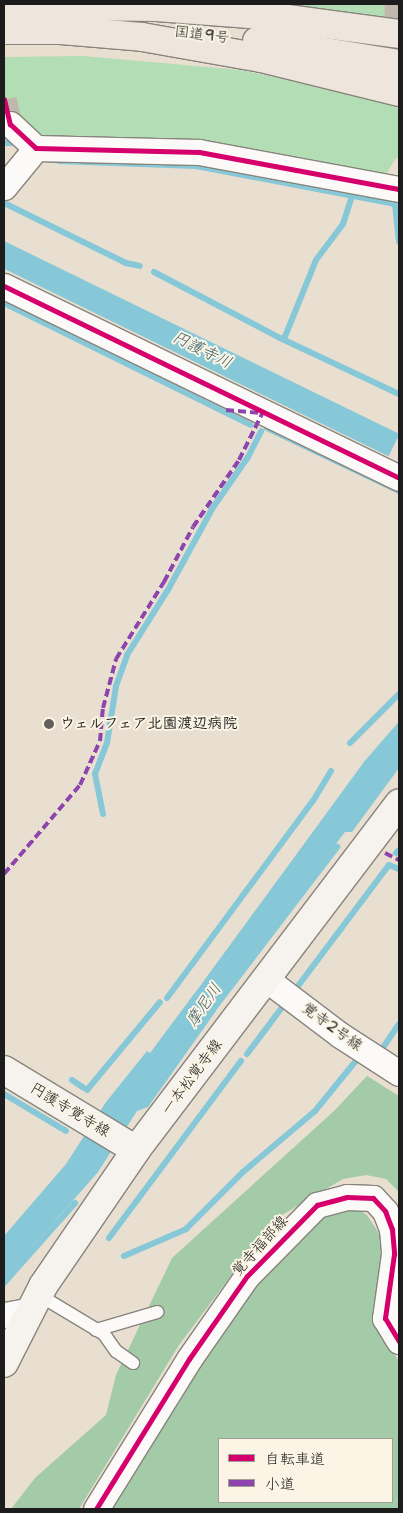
<!DOCTYPE html>
<meta charset="utf-8">
<style>
body{margin:0}
#map{position:relative;width:403px;height:1513px;overflow:hidden;background:#e8dfd0;font-family:"Shantell Sans","Klee One",sans-serif}
div>[style]{position:absolute}
.green>*{inset:0;background:#b3ddb4}
.forest>*{inset:0;background:#a4cba7}
.water>*{inset:0;background:#86c8d7;transform-origin:0 0}
.stream>*{height:6px;margin:-3px;padding:0 3px;transform-origin:3px;border-radius:3px;background:#86c8d7}
.street-tunnel>*{height:25px;margin-top:-12.5px;transform-origin:0;background:repeating-linear-gradient(90deg,#bfb8ac 0 25px,transparent 0 37px)}
.roads{filter:drop-shadow(1px 0 #88847c) drop-shadow(-1px 0 #88847c) drop-shadow(0 1px #88847c) drop-shadow(0 -1px #88847c)}
.lane>*{height:12px;margin:-6px;padding:0 6px;transform-origin:6px;border-radius:6px;background:#fcfaf8}
.street>*{height:25px;margin:-12.5px;padding:0 12.5px;transform-origin:12.5px;border-radius:12.5px;background:#fcfaf8}
.secondary>*{height:28px;margin:-14px;padding:0 14px;transform-origin:14px;border-radius:14px;background:#f6f2ee}
.highway>*{height:28px;margin:-14px;padding:0 14px;transform-origin:14px;border-radius:14px;background:#eee5dd}
.quiet>*{height:4px;margin-top:-2px;transform-origin:0;background:repeating-linear-gradient(90deg,#8e44ad 0 8px,transparent 0 12px)}
.cycleway>*{height:5px;margin:-2.5px;padding:0 2.5px;transform-origin:2.5px;border-radius:2.5px;background:#d6006c}
.dots>*{width:14px;height:14px;translate:-50% -50%;box-sizing:border-box;border:2px solid #fcf5e5;border-radius:50%}
span{translate:-50% -50%;white-space:nowrap;text-align:center;line-height:1.15;-webkit-text-stroke:4px #fcf5e5;paint-order:stroke}
.street-label{font-size:15px;color:#1c1c1c}
.poi-label{font-size:15px;color:#1c1c1c;font-weight:700}
.left{translate:0 -50%;text-align:left}
.water-label{font-size:16px;color:#365d68;font-style:italic}
.frame{position:absolute;inset:0;border:5px solid #1c1c1c;pointer-events:none}
.legend{position:absolute;left:218px;top:1438px;width:175px;height:65px;box-sizing:border-box;background:#fcf5e5;border:1px solid #a29e95;margin:0;padding:6px 9px;list-style:none;font-size:15px;color:#1c1c1c}
.legend li{display:flex;align-items:center;gap:10px;height:25px}
.legend b{width:25px;border:1px solid #a29e95}
</style>
<div id="map">
<div class="green">
<i style="clip-path:polygon(243px 4px,399px 4px,399px 25px)"></i>
<i style="clip-path:polygon(83px 56px,241px 70px,399px 103px,399px 159px,396px 158px,384px 177px,161px 139px,41px 136px,4px 117px,4px 57px)"></i>
</div>
<div class="forest">
<i style="clip-path:polygon(367px 1076px,399px 1096px,399px 1192px,386px 1179px,366px 1175px,343px 1179px,272px 1221px,179px 1345px,79px 1509px,11px 1509px,35px 1478px,106px 1415px,116px 1375px,172px 1258px,334px 1111px)"></i>
<i style="clip-path:polygon(evenodd,356px 1208px,367px 1215px,380px 1235px,382px 1257px,376px 1323px,384px 1340px,399px 1361px,399px 1509px,108px 1509px,255px 1280px,290px 1242px,325px 1215px,356px 1208px,219px 1439px,392px 1439px,392px 1502px,219px 1502px,219px 1439px)"></i>
</div>
<div class="water">
<i style="left:4px;top:241px;width:440px;height:25px;rotate:26deg"></i>
<i style="clip-path:polygon(399px 730px,399px 768px,352px 832px,345px 832px,212px 1007px,216px 1011px,148px 1107px,137px 1111px,98px 1172px,4px 1279px,4px 1236px,66px 1164px,106px 1102px,147px 1051px,150px 1053px,194px 994px,199px 997px,367px 767px)"></i>
</div>
<div class="stream">
<i style="left:4px;top:143px;width:7px"></i>
<i style="left:59px;top:161px;width:137px;rotate:2.1deg"></i>
<i style="left:196px;top:166px;width:203px;rotate:10.8deg"></i>
<i style="left:395px;top:204px;width:38px;rotate:84deg"></i>
<i style="left:4px;top:203px;width:136px;rotate:26.2deg"></i>
<i style="left:126px;top:263px;width:14px;rotate:12deg"></i>
<i style="left:154px;top:272px;width:142px;rotate:27.6deg"></i>
<i style="left:280px;top:338px;width:132px;rotate:25.2deg"></i>
<i style="left:4px;top:303px;width:275px;rotate:26.3deg"></i>
<i style="left:284px;top:339px;width:85px;rotate:-67.9deg"></i>
<i style="left:316px;top:260px;width:45px;rotate:-53.1deg"></i>
<i style="left:343px;top:224px;width:29px;rotate:-72deg"></i>
<i style="left:267px;top:428px;width:146px;rotate:25.5deg"></i>
<i style="left:350px;top:743px;width:69px;rotate:-45deg"></i>
<i style="left:103px;top:814px;width:41px;rotate:-101.3deg"></i>
<i style="left:95px;top:774px;width:33px;rotate:-69deg"></i>
<i style="left:107px;top:743px;width:58px;rotate:-81deg"></i>
<i style="left:116px;top:686px;width:33px;rotate:-70deg"></i>
<i style="left:127px;top:655px;width:79px;rotate:-57.9deg"></i>
<i style="left:169px;top:588px;width:90px;rotate:-61.4deg"></i>
<i style="left:212px;top:509px;width:63px;rotate:-55.3deg"></i>
<i style="left:248px;top:457px;width:29px;rotate:-63deg"></i>
<i style="left:396px;top:853px;width:4px;rotate:-45deg"></i>
<i style="left:295px;top:990px;width:156px;rotate:-53.1deg"></i>
<i style="left:389px;top:865px;width:11px;rotate:22deg"></i>
<i style="left:167px;top:998px;width:245px;rotate:-53.5deg"></i>
<i style="left:313px;top:801px;width:35px;rotate:-59deg"></i>
<i style="left:192px;top:1002px;width:296px;rotate:-53.8deg"></i>
<i style="left:367px;top:763px;width:49px;rotate:-49.1deg"></i>
<i style="left:208px;top:1016px;width:213px;rotate:-52.6deg"></i>
<i style="left:380px;top:1052px;width:34px;rotate:-56deg"></i>
<i style="left:247px;top:1054px;width:65px;rotate:-53.1deg"></i>
<i style="left:72px;top:1080px;width:14px;rotate:34deg"></i>
<i style="left:87px;top:1090px;width:114px;rotate:-50.3deg"></i>
<i style="left:4px;top:1094px;width:72px;rotate:30.8deg"></i>
<i style="left:109px;top:1238px;width:221px;rotate:-53.3deg"></i>
<i style="left:124px;top:1256px;width:68px;rotate:-23.5deg"></i>
<i style="left:186px;top:1229px;width:81px;rotate:-45deg"></i>
<i style="left:243px;top:1172px;width:94px;rotate:-40.3deg"></i>
<i style="left:315px;top:1111px;width:70px;rotate:-50.8deg"></i>
<i style="left:4px;top:1283px;width:107px;rotate:-48.4deg"></i>
</div>
<div class="street-tunnel">
<i style="left:397px;top:4px;width:61px;rotate:88.1deg"></i>
<i style="left:4px;top:99px;width:26px;rotate:77deg"></i>
</div>
<div class="roads">
<div class="lane">
<i style="left:39px;top:1295px;width:76px;rotate:31deg"></i>
<i style="left:104px;top:1334px;width:21px;rotate:55deg"></i>
<i style="left:116px;top:1351px;width:21px;rotate:35deg"></i>
<i style="left:96px;top:1330px;width:64px;rotate:-16.4deg"></i>
</div>
<div class="street">
<i style="left:10px;top:124px;width:35px;rotate:43deg"></i>
<i style="left:36px;top:148px;width:163px;rotate:1.4deg"></i>
<i style="left:199px;top:152px;width:203px;rotate:10.5deg"></i>
<i style="left:4px;top:187px;width:50px;rotate:-50.6deg"></i>
<i style="left:4px;top:286px;width:439px;rotate:25.9deg"></i>
<i style="left:266px;top:979px;width:93px;rotate:37.1deg"></i>
<i style="left:340px;top:1035px;width:70px;rotate:32.8deg"></i>
<i style="left:4px;top:1315px;width:27px;rotate:-10deg"></i>
<i style="left:96px;top:1509px;width:176px;rotate:-58.2deg"></i>
<i style="left:189px;top:1359px;width:101px;rotate:-55.1deg"></i>
<i style="left:247px;top:1276px;width:100px;rotate:-45.4deg"></i>
<i style="left:317px;top:1205px;width:31px;rotate:-15deg"></i>
<i style="left:347px;top:1197px;width:26px;rotate:2deg"></i>
<i style="left:373px;top:1198px;width:18px;rotate:47deg"></i>
<i style="left:385px;top:1211px;width:19px;rotate:69deg"></i>
<i style="left:392px;top:1229px;width:25px;rotate:85deg"></i>
<i style="left:394px;top:1254px;width:65px;rotate:98deg"></i>
<i style="left:385px;top:1318px;width:27px;rotate:59deg"></i>
</div>
<div class="secondary">
<i style="left:4px;top:1070px;width:154px;rotate:31.2deg"></i>
<i style="left:4px;top:1363px;width:86px;rotate:-63.1deg"></i>
<i style="left:43px;top:1286px;width:165px;rotate:-55.6deg"></i>
<i style="left:136px;top:1150px;width:435px;rotate:-52.8deg"></i>
</div>
<div class="highway">
<i style="left:4px;top:11px;width:71px;rotate:-4deg"></i>
<i style="left:75px;top:6px;width:81px;rotate:0.7deg"></i>
<i style="left:156px;top:7px;width:94px;rotate:4.3deg"></i>
<i style="left:250px;top:14px;width:150px;rotate:7.6deg"></i>
<i style="left:4px;top:30px;width:57px"></i>
<i style="left:61px;top:30px;width:81px;rotate:4.9deg"></i>
<i style="left:142px;top:37px;width:121px;rotate:10deg"></i>
<i style="left:261px;top:58px;width:142px;rotate:13.8deg"></i>
<i style="left:257px;top:41px;width:144px;rotate:9.2deg"></i>
</div>
</div>
<div class="quiet">
<i style="left:226px;top:410px;width:33px;rotate:5deg"></i>
<i style="left:385px;top:853px;width:16px;rotate:27deg"></i>
<i style="left:4px;top:874px;width:117px;rotate:-49.5deg"></i>
<i style="left:80px;top:785px;width:48px;rotate:-65.6deg"></i>
<i style="left:100px;top:741px;width:33px;rotate:-85deg"></i>
<i style="left:103px;top:708px;width:51px;rotate:-75.1deg"></i>
<i style="left:116px;top:659px;width:91px;rotate:-58.1deg"></i>
<i style="left:164px;top:582px;width:62px;rotate:-62.2deg"></i>
<i style="left:193px;top:527px;width:81px;rotate:-55.5deg"></i>
<i style="left:239px;top:460px;width:54px;rotate:-63.4deg"></i>
</div>
<div class="cycleway">
<i style="left:4px;top:99px;width:26px;rotate:77deg"></i>
<i style="left:10px;top:124px;width:35px;rotate:43deg"></i>
<i style="left:36px;top:148px;width:163px;rotate:1.4deg"></i>
<i style="left:199px;top:152px;width:203px;rotate:10.5deg"></i>
<i style="left:4px;top:286px;width:439px;rotate:25.9deg"></i>
<i style="left:96px;top:1509px;width:176px;rotate:-58.2deg"></i>
<i style="left:189px;top:1359px;width:101px;rotate:-55.1deg"></i>
<i style="left:247px;top:1276px;width:100px;rotate:-45.4deg"></i>
<i style="left:317px;top:1205px;width:31px;rotate:-15deg"></i>
<i style="left:347px;top:1197px;width:26px;rotate:2deg"></i>
<i style="left:373px;top:1198px;width:18px;rotate:47deg"></i>
<i style="left:385px;top:1211px;width:19px;rotate:69deg"></i>
<i style="left:392px;top:1229px;width:25px;rotate:85deg"></i>
<i style="left:394px;top:1254px;width:65px;rotate:98deg"></i>
<i style="left:385px;top:1318px;width:27px;rotate:59deg"></i>
</div>
<div class="dots">
<i style="left:49px;top:724px;background:#63605b"></i>
</div>
<div class="street-label">
<span style="left:202px;top:35px;rotate:7deg">国道9号</span>
<span style="left:332px;top:1027px;rotate:36deg">覚寺2号線</span>
<span style="left:192px;top:1077px;rotate:-53deg">一本松覚寺線</span>
<span style="left:70px;top:1110px;rotate:31deg">円護寺覚寺線</span>
<span style="left:260px;top:1246px;rotate:-48deg">覚寺福部線</span>
</div>
<div class="poi-label">
<span class="left" style="left:60px;top:724px">ウェルフェア北園渡辺病院</span>
</div>
<div class="water-label">
<span style="left:202px;top:350px;rotate:26deg">円護寺川</span>
<span style="left:204px;top:1005px;rotate:-55deg">摩尼川</span>
</div>
<div class="frame"></div>
<ul class="legend">
<li><b style="height:6px;background:#d6006c"></b>自転車道</li>
<li><b style="height:6px;background:#8e44ad"></b>小道</li>
</ul>
</div>
